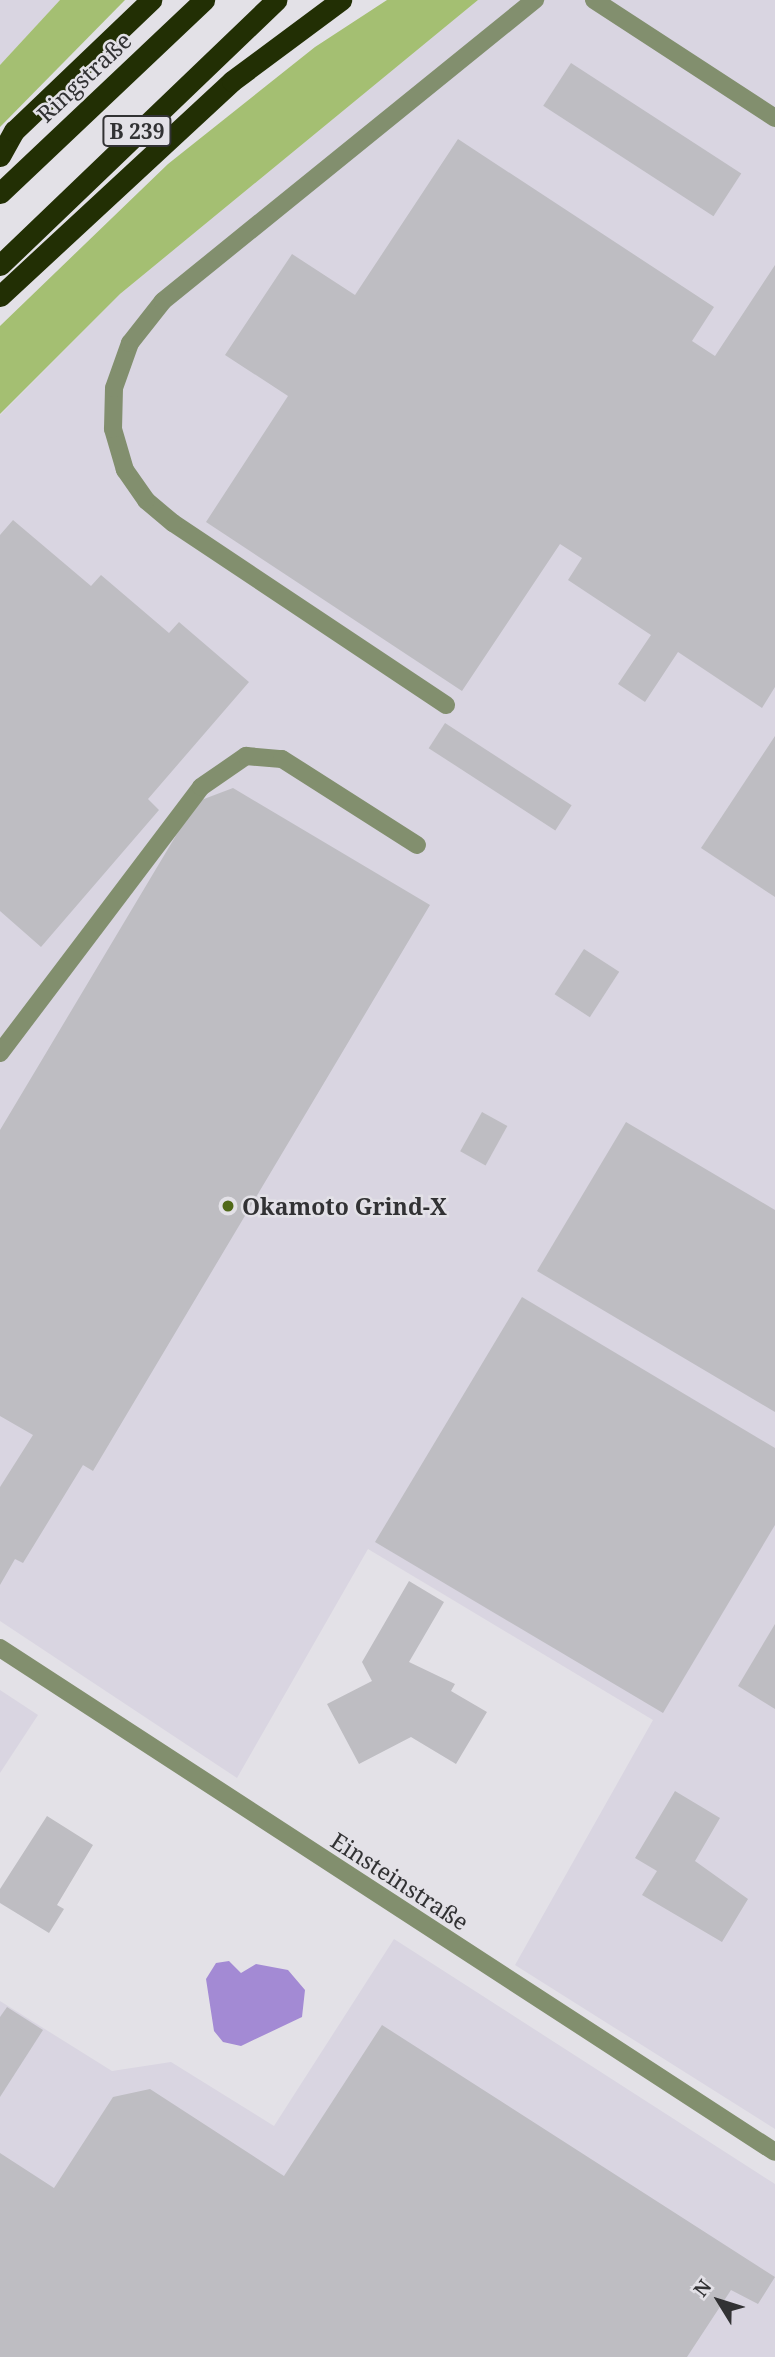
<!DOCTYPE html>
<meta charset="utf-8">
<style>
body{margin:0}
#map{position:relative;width:775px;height:2357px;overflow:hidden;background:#e3e1e7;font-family:"Noto Serif",serif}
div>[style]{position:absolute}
.built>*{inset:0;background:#d9d5e1}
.green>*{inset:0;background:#a4bf72}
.water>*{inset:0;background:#a38ad4}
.building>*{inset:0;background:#bebdc2;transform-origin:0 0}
.minor>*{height:18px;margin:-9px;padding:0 9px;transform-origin:9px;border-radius:9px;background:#828f6e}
.highway>*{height:21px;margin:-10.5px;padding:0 10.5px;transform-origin:10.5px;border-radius:10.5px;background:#222f04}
.dots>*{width:19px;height:19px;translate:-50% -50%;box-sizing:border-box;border:4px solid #e3e1e7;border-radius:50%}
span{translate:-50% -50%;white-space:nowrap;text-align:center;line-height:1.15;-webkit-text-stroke:5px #e3e1e7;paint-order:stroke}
.shield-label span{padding:2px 5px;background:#e3e1e7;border:2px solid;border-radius:5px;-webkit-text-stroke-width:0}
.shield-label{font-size:21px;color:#323234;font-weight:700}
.street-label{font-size:23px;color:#323234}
.poi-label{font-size:23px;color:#323234;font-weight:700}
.left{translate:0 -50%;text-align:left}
.north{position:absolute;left:684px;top:2266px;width:70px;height:70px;-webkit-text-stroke:5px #e3e1e7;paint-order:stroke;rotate:308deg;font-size:19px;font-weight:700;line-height:28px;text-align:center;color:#323234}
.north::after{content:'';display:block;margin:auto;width:24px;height:32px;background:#323234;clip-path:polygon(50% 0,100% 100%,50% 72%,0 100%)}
</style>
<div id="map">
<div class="built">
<i style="clip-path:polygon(0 0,60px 0,0 65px)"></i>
<i style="clip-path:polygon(478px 0,775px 0,775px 2129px,515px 1965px,653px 1720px,368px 1549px,237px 1778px,0 1621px,0 415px,120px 294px)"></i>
<i style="clip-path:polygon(0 1690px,38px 1715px,0 1773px)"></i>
<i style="clip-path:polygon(394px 1939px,775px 2184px,775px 2357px,0 2357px,0 2001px,112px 2071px,171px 2062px,274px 2126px)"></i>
</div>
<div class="green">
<i style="clip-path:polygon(60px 0,125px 0,0 127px,0 65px)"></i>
<i style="clip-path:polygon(387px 0,478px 0,120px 294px,0 414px,0 326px,168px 164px,315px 47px)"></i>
</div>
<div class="water">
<i style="clip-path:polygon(229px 1961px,241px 1973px,256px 1964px,288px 1970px,305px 1990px,302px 2017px,241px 2046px,223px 2042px,214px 2031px,206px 1979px,216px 1963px)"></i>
</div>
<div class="building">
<i style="left:571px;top:63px;width:203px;height:51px;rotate:33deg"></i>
<i style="clip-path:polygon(458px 139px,714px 307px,692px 341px,715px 356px,775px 265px,775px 687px,762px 708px,678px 652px,645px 702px,618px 684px,651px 635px,568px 580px,582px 558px,560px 544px,462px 691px,206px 522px,288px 396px,225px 355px,292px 254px,355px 295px)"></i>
<i style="clip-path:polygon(13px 520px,91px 586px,101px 575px,169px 633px,179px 622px,249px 682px,148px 799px,159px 810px,41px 947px,0 911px,0 535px)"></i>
<i style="left:445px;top:723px;width:151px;height:30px;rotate:33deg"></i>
<i style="clip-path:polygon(775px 736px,775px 897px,701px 848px)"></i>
<i style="clip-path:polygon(233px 788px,430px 905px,93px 1471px,83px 1465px,23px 1563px,15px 1559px,0 1585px,0 1487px,33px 1435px,0 1416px,0 1130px,196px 802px)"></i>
<i style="left:584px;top:949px;width:42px;height:54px;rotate:33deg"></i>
<i style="left:482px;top:1112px;width:29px;height:45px;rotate:29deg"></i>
<i style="clip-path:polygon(626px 1122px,775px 1210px,775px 1412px,537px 1271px)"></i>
<i style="clip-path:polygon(522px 1297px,775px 1448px,775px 1525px,663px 1713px,375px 1542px)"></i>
<i style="clip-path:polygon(409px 1581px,444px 1602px,409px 1662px,455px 1684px,451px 1691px,487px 1712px,456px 1764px,411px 1737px,359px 1764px,327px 1704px,372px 1681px,362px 1662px)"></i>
<i style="clip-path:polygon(775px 1624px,775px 1709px,738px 1686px)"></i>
<i style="clip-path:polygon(675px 1791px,720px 1818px,695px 1861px,748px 1899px,722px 1942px,642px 1895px,657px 1871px,635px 1858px)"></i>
<i style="clip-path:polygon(47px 1816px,93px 1845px,57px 1905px,64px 1909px,49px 1933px,0 1903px,0 1889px)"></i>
<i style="clip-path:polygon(7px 2007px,43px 2030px,0 2097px,0 2017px)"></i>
<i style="clip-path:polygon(382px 2025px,775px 2277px,758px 2304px,731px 2290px,687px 2357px,0 2357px,0 2153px,54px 2188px,113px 2097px,150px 2089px,284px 2176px)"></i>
</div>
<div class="minor">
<i style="left:594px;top:0;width:216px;rotate:33.1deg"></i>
<i style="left:446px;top:705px;width:328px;rotate:-146.3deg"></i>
<i style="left:173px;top:523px;width:35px;rotate:-140deg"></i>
<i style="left:146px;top:500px;width:37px;rotate:-125deg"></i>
<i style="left:125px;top:470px;width:43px;rotate:-106.3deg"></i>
<i style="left:113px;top:429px;width:41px;rotate:-88.6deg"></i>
<i style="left:114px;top:388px;width:48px;rotate:-70.4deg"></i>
<i style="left:130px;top:343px;width:53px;rotate:-51.8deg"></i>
<i style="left:163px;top:301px;width:479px;rotate:-39deg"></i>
<i style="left:0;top:1053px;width:333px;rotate:-52.9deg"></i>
<i style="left:201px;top:787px;width:55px;rotate:-34.6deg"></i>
<i style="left:246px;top:756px;width:36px;rotate:5deg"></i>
<i style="left:282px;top:759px;width:160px;rotate:32.5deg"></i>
<i style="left:0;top:1648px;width:924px;rotate:33.04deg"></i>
</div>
<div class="highway">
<i style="left:0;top:156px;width:29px;rotate:-61deg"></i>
<i style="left:14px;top:131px;width:190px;rotate:-43.7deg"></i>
<i style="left:0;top:193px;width:281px;rotate:-43.4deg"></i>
<i style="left:0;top:265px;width:383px;rotate:-43.8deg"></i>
<i style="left:0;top:296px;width:316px;rotate:-42.8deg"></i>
<i style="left:232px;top:81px;width:136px;rotate:-36.6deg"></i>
</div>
<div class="dots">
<i style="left:228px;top:1206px;background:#516919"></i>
</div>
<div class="shield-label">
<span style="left:137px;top:131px">B 239</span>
</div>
<div class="street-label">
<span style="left:84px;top:77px;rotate:-43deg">Ringstraße</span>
<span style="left:400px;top:1881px;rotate:33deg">Einsteinstraße</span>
</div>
<div class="poi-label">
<span class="left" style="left:242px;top:1206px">Okamoto Grind-X</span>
</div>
<div class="north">N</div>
</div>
